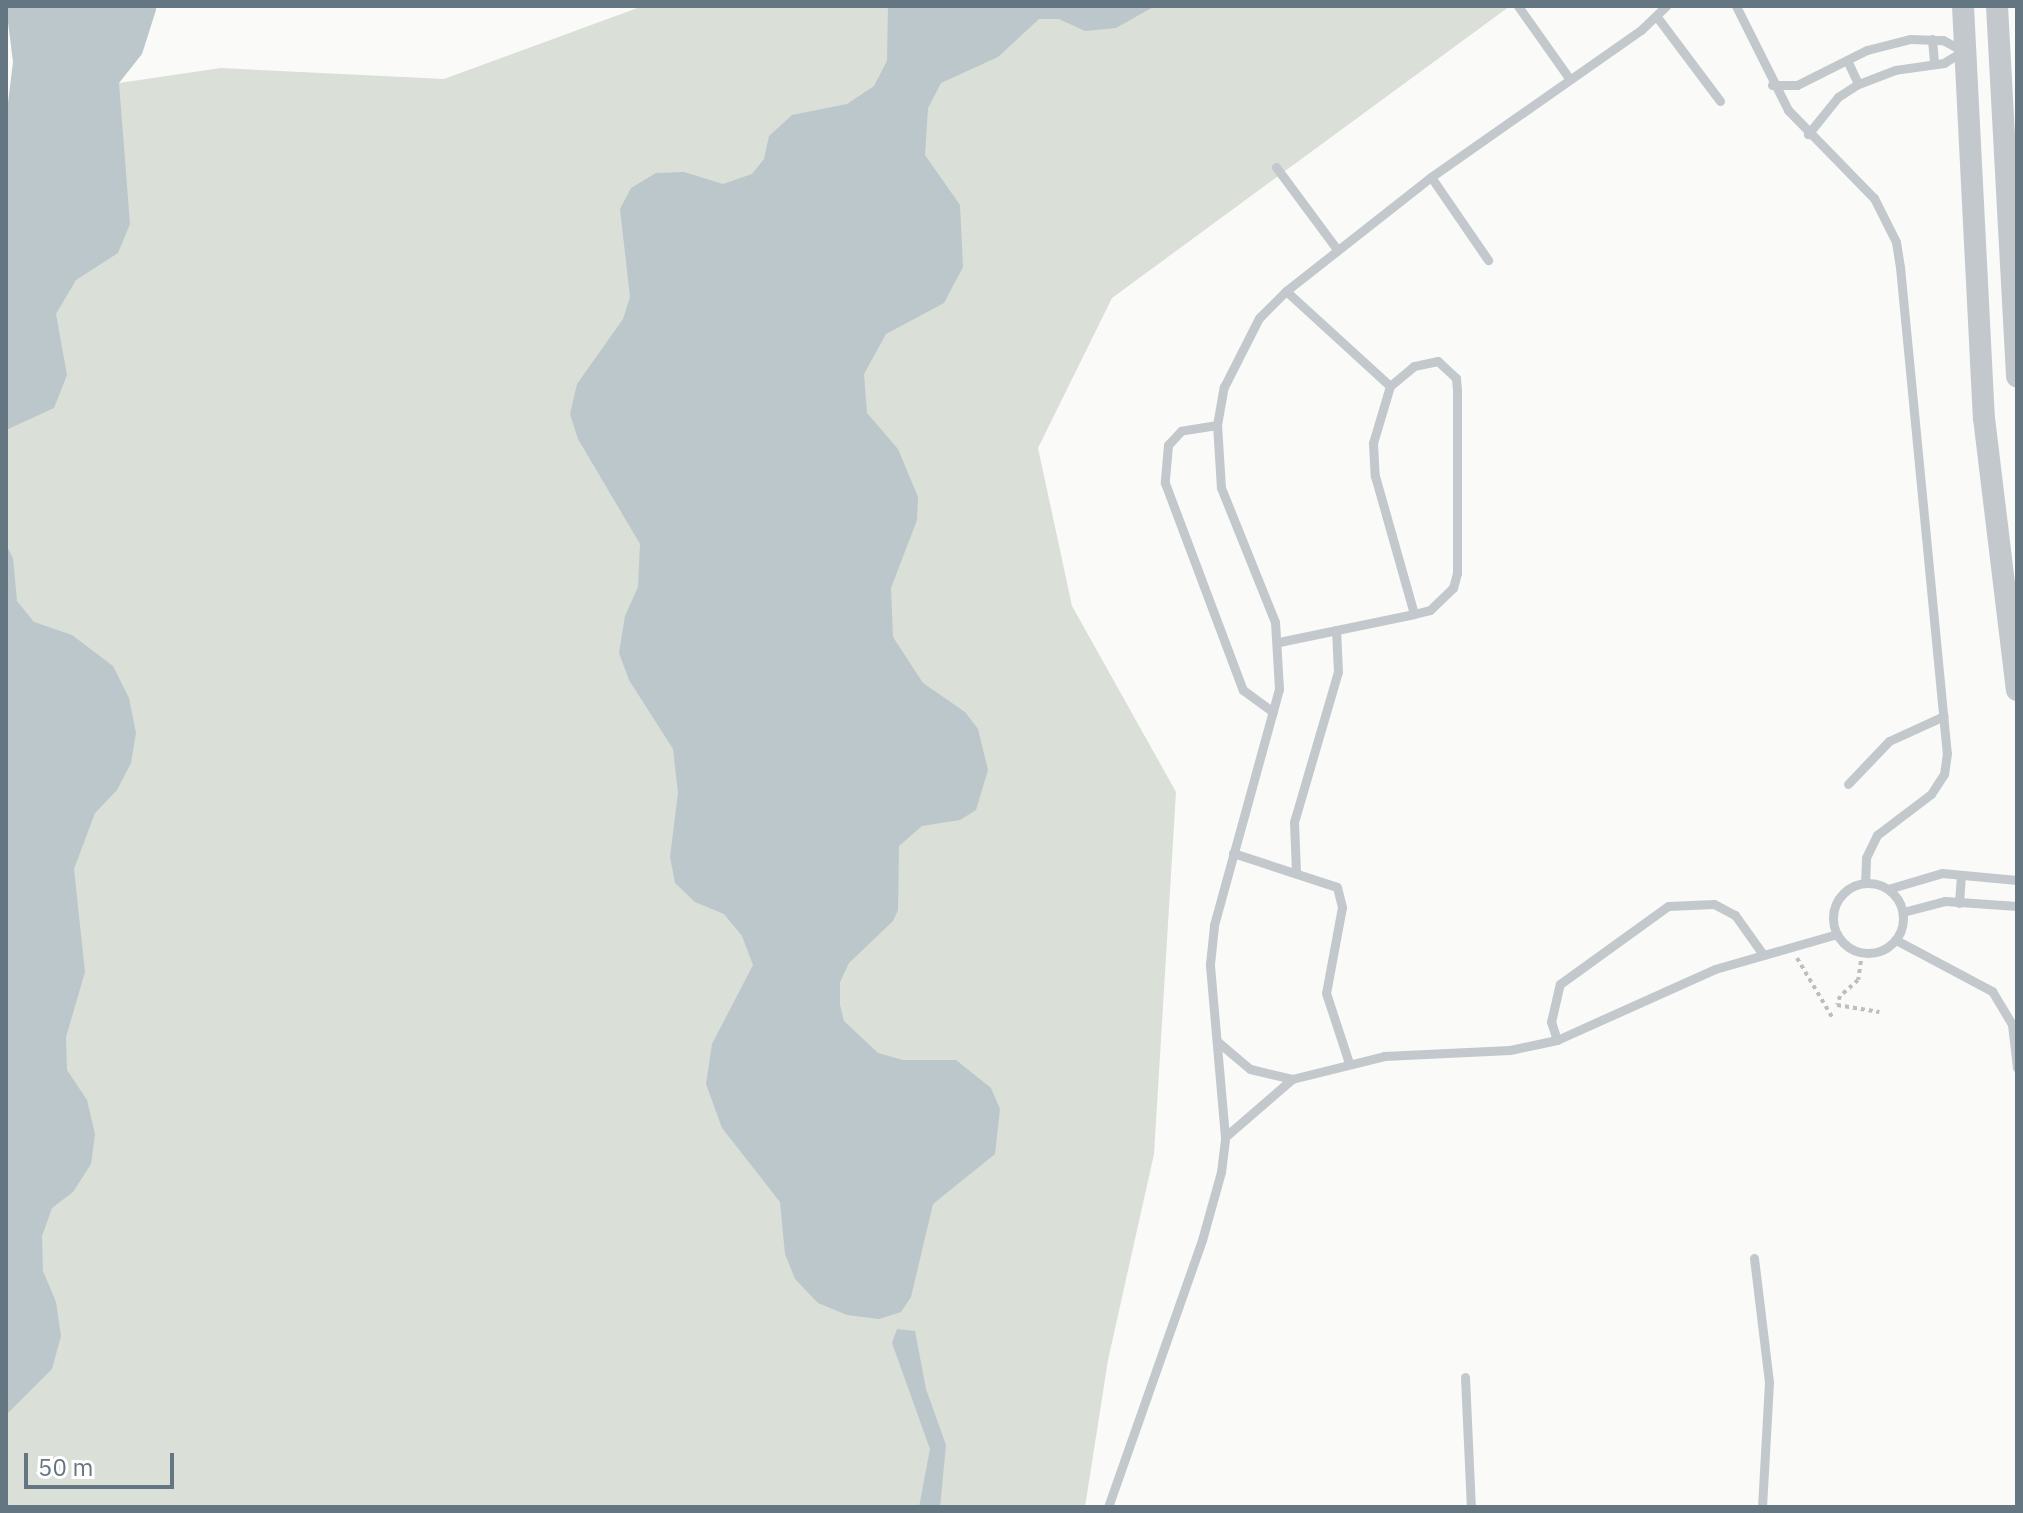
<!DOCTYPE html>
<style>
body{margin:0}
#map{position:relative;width:2023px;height:1513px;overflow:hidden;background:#fafaf8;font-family:"IBM Plex Sans",sans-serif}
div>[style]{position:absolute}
.green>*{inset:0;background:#dadfd7}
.water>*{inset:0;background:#bbc7cb}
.path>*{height:4px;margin-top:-2px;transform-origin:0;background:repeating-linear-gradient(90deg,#bbbfc2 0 4px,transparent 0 8px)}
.service>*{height:9px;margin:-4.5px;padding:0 4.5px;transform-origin:4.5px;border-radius:4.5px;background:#c3c8cc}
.service>.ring{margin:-4.5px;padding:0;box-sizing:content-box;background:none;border:9px solid #c3c8cc;border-radius:50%}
.tertiary>*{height:22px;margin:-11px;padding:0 11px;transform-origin:11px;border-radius:11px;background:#c3c8cc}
span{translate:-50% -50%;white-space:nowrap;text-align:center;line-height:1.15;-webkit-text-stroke:8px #fff;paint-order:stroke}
.frame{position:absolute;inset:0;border:8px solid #657683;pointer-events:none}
.scale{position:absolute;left:24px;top:1453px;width:150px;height:36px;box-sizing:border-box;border:4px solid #657683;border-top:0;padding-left:10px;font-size:24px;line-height:28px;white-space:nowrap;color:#657683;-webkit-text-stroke:6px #fff;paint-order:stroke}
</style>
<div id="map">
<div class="green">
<i style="clip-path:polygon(643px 6px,1510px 6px,1112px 298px,1038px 448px,1072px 606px,1176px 792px,1154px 1154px,1108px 1360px,1085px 1507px,6px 1507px,6px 225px,119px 83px,221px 68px,444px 79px)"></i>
</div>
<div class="water">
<i style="clip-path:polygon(6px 6px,156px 6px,156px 10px,142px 54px,119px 83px,130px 224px,118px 253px,76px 280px,56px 314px,67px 375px,54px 408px,6px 430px,6px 119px,13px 62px)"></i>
<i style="clip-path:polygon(888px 6px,1155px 6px,1116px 28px,1085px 31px,1059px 19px,1039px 19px,998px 57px,941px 83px,928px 108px,925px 155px,960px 205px,963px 267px,944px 303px,886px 334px,864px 374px,867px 413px,898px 449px,918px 497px,917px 520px,891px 588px,893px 637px,923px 683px,965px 712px,978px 729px,988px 770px,976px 810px,960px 820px,922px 826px,899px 846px,898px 910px,893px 921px,849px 963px,840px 982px,840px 1005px,844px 1021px,878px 1053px,903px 1060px,956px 1060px,991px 1088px,1000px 1109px,995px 1154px,933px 1204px,911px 1297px,901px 1312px,879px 1319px,847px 1315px,818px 1303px,795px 1279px,785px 1254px,780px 1202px,722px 1128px,706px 1084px,712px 1044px,753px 965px,742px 936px,724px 914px,695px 902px,675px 883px,670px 857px,678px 793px,673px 749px,629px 680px,619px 653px,625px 616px,638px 587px,640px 544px,578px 439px,570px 414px,577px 384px,623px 319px,630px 297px,620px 209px,631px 188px,656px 173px,684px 172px,723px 184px,752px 174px,764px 159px,769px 136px,792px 115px,847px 104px,874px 86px,887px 61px)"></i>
<i style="clip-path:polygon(6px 545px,13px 558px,17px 601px,34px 622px,72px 635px,113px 666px,129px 698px,136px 733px,131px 763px,117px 790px,95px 813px,74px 869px,85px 972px,66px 1037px,67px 1070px,87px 1100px,95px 1134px,91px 1164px,73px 1192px,52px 1208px,42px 1236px,43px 1271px,56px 1302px,61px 1336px,52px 1369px,6px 1415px)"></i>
<i style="clip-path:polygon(897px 1329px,915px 1331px,926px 1389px,946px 1445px,940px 1507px,919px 1507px,930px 1449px,892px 1343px)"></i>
</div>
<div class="path">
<i style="left:1862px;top:953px;width:27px;rotate:98deg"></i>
<i style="left:1858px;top:980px;width:24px;rotate:138deg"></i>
<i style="left:1840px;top:996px;width:9px;rotate:108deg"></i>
<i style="left:1837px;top:1005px;width:43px;rotate:9.5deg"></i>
<i style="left:1797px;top:958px;width:69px;rotate:59.3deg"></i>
</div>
<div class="service">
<i style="left:1518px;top:6px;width:88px;rotate:54.7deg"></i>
<i style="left:1736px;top:6px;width:116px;rotate:63.4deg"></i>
<i style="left:1788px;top:110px;width:123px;rotate:45.7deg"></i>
<i style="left:1874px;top:198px;width:49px;rotate:63.4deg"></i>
<i style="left:1896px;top:242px;width:25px;rotate:81deg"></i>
<i style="left:1900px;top:267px;width:488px;rotate:84.5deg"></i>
<i style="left:1947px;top:753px;width:21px;rotate:98deg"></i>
<i style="left:1944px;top:774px;width:24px;rotate:123deg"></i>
<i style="left:1931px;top:794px;width:68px;rotate:142.8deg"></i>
<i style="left:1877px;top:835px;width:25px;rotate:116deg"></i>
<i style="left:1866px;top:858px;width:25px;rotate:92deg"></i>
<i style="left:1657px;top:17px;width:105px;rotate:53.1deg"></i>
<i style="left:1932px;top:39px;width:25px;rotate:85deg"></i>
<i style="left:1847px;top:60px;width:26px;rotate:65deg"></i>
<i style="left:1772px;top:85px;width:25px"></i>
<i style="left:1797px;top:85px;width:78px;rotate:-26.6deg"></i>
<i style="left:1867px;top:50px;width:44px;rotate:-14.3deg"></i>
<i style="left:1910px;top:39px;width:33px;rotate:2deg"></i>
<i style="left:1943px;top:40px;width:23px;rotate:29deg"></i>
<i style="left:1963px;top:51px;width:22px;rotate:148deg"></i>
<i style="left:1944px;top:63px;width:49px;rotate:171.9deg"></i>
<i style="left:1895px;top:70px;width:40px;rotate:159deg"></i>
<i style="left:1858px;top:84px;width:24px;rotate:147deg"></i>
<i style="left:1838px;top:97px;width:48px;rotate:129deg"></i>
<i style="left:1276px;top:167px;width:101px;rotate:53.5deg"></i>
<i style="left:1431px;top:177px;width:101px;rotate:55.5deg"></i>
<i style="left:1286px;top:291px;width:141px;rotate:42.4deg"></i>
<i style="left:1217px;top:425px;width:36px;rotate:171deg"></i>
<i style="left:1181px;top:431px;width:19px;rotate:133deg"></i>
<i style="left:1168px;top:445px;width:38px;rotate:95deg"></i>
<i style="left:1165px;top:483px;width:221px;rotate:69.4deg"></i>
<i style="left:1243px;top:690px;width:37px;rotate:36deg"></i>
<i style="left:1279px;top:642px;width:138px;rotate:-11.7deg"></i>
<i style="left:1414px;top:614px;width:16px;rotate:-14deg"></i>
<i style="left:1430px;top:610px;width:32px;rotate:-44deg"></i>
<i style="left:1453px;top:588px;width:16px;rotate:-75deg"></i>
<i style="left:1457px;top:573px;width:183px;rotate:-90deg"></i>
<i style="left:1457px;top:390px;width:12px;rotate:-95deg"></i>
<i style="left:1456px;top:378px;width:25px;rotate:-137deg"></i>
<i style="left:1438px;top:361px;width:25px;rotate:168deg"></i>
<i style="left:1414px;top:366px;width:31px;rotate:140deg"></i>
<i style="left:1390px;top:386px;width:59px;rotate:106.6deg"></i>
<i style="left:1373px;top:443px;width:33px;rotate:87deg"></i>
<i style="left:1375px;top:476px;width:143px;rotate:74.2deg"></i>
<i style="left:1848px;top:784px;width:59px;rotate:-46.4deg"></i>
<i style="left:1889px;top:741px;width:60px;rotate:-24.4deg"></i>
<i style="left:1233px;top:853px;width:109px;rotate:18.1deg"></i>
<i style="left:1337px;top:887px;width:21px;rotate:76deg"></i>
<i style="left:1342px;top:907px;width:87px;rotate:100.5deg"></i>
<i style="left:1326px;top:993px;width:74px;rotate:71.8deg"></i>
<i style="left:1296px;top:872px;width:50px;rotate:-92.3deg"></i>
<i style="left:1294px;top:822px;width:156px;rotate:-73.7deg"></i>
<i style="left:1338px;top:672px;width:42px;rotate:-92.7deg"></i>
<i class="ring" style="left:1833px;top:883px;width:61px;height:61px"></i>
<i style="left:1888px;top:889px;width:56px;rotate:-16.5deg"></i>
<i style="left:1942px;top:873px;width:75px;rotate:5.3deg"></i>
<i style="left:1959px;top:903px;width:27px;rotate:-86deg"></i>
<i style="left:1903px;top:912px;width:43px;rotate:-14.7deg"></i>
<i style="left:1945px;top:901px;width:72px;rotate:4deg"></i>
<i style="left:1896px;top:940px;width:109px;rotate:28deg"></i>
<i style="left:1992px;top:991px;width:39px;rotate:59deg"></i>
<i style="left:2012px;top:1024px;width:44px;rotate:83.5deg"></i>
<i style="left:1557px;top:1040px;width:19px;rotate:-108deg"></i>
<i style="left:1551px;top:1022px;width:39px;rotate:-77deg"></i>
<i style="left:1560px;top:984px;width:133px;rotate:-35.8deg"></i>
<i style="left:1668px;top:906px;width:46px;rotate:-2.5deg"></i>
<i style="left:1714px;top:904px;width:24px;rotate:28deg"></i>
<i style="left:1735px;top:915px;width:47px;rotate:54.6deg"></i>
<i style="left:1218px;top:1042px;width:42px;rotate:40.2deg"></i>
<i style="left:1250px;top:1069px;width:43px;rotate:13.4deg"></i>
<i style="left:1225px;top:1137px;width:89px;rotate:-40.9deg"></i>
<i style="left:1292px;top:1079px;width:95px;rotate:-14deg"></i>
<i style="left:1384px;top:1056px;width:126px;rotate:-2.7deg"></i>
<i style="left:1510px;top:1050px;width:48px;rotate:-12deg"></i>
<i style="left:1557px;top:1040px;width:173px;rotate:-24.2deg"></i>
<i style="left:1715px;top:969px;width:127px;rotate:-16deg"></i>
<i style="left:1754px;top:1258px;width:125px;rotate:83.1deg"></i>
<i style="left:1769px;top:1382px;width:125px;rotate:93.2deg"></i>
<i style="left:1465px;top:1377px;width:130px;rotate:87.4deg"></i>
<i style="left:1108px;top:1507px;width:283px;rotate:-70.6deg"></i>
<i style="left:1202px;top:1240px;width:71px;rotate:-74.4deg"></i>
<i style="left:1221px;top:1172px;width:35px;rotate:-83deg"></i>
<i style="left:1225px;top:1137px;width:174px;rotate:-95deg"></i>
<i style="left:1210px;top:964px;width:39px;rotate:-84deg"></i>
<i style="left:1214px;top:925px;width:245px;rotate:-74.6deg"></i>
<i style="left:1279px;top:689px;width:67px;rotate:-93.4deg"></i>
<i style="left:1275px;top:622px;width:144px;rotate:-111.9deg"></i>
<i style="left:1221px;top:488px;width:63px;rotate:-93.6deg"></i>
<i style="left:1217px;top:425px;width:39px;rotate:-80deg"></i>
<i style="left:1224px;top:387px;width:77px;rotate:-63.1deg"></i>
<i style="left:1259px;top:318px;width:38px;rotate:-45deg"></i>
<i style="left:1286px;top:291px;width:184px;rotate:-38.2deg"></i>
<i style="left:1431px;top:177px;width:256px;rotate:-35deg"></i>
<i style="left:1641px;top:30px;width:35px;rotate:-44deg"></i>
</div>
<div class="tertiary">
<i style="left:1963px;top:6px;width:413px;rotate:87.1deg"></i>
<i style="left:1984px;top:418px;width:274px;rotate:83.1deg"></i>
<i style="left:1997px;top:6px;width:371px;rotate:86.9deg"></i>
</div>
<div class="frame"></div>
<div class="scale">50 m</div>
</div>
